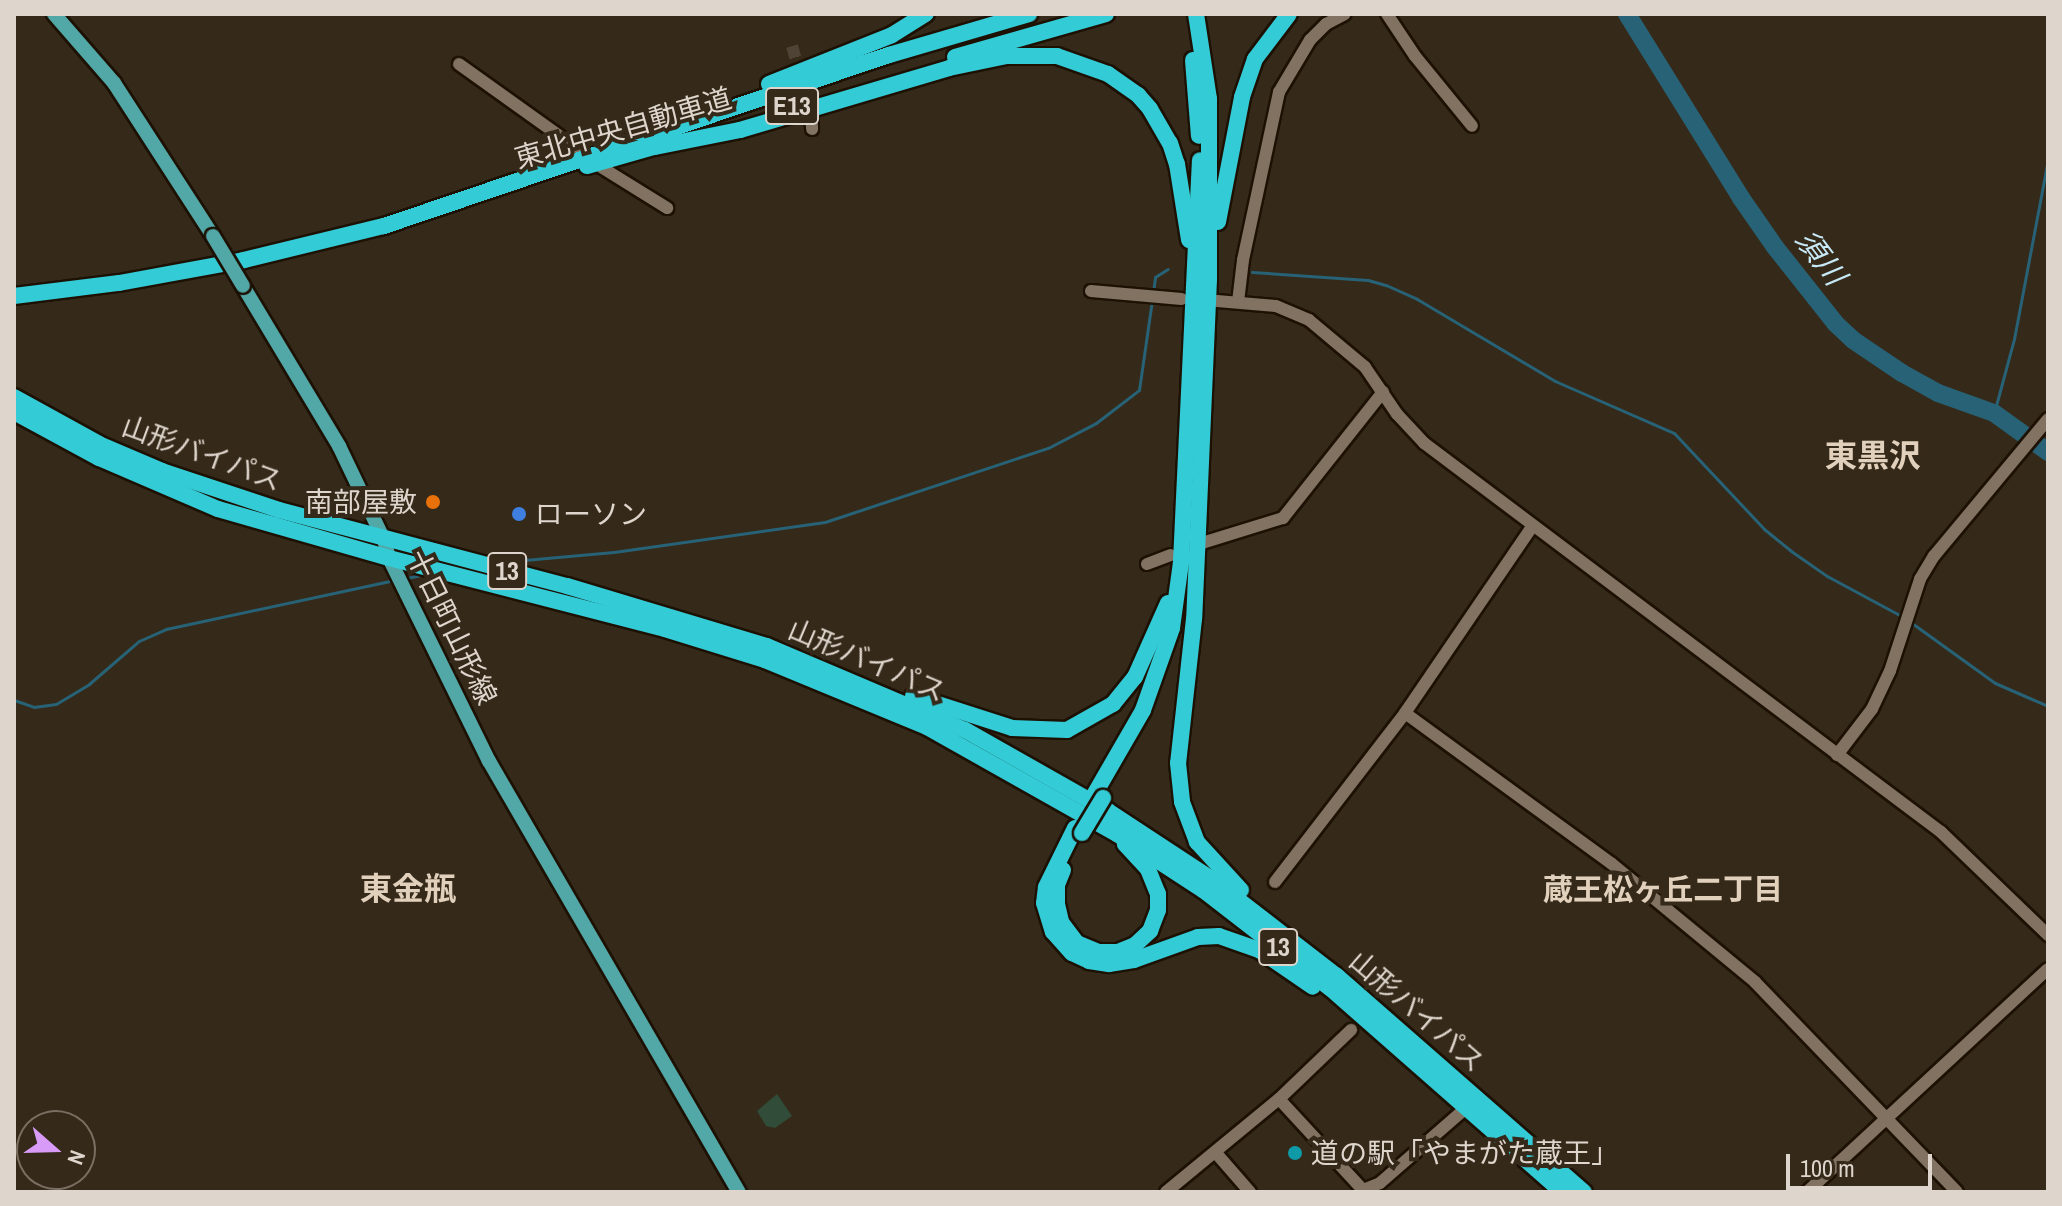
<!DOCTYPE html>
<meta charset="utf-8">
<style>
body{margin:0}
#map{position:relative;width:2062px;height:1206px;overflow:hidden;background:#352919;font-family:"Archivo Narrow","Noto Sans JP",sans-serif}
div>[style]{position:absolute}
.green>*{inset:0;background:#314c39}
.stream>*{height:3px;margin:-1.5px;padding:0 1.5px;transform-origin:1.5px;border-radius:1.5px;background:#276276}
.river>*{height:18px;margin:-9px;padding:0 9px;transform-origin:9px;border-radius:9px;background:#276276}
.minor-tunnel>*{height:12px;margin-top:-6px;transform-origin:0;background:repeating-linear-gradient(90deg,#4e4334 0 12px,transparent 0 18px)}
.roads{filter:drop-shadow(2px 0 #1d1104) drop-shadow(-2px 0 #1d1104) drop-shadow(0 2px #1d1104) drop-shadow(0 -2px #1d1104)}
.minor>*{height:12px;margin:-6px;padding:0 6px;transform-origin:6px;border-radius:6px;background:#817261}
.major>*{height:14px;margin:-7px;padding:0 7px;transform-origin:7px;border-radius:7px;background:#52a7a7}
.highway>*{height:16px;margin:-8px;padding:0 8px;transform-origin:8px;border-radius:8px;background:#33cbd6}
.bridges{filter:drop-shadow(2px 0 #1d1104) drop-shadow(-2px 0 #1d1104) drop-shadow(0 2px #1d1104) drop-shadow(0 -2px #1d1104)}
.major-bridge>*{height:14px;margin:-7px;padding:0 7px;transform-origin:7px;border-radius:7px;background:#52a7a7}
.highway-bridge>*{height:16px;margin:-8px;padding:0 8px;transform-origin:8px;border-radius:8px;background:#33cbd6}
.dots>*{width:22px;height:22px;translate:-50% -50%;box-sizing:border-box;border:4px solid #352919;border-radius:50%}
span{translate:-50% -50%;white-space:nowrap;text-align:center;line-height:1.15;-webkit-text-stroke:8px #352919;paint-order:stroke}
.shield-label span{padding:2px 6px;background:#352919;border:2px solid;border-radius:6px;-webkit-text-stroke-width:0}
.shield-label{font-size:26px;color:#ded5cc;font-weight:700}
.street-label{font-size:28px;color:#ded5cc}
.poi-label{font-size:28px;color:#ded5cc}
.right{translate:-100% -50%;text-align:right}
.left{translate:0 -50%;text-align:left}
.water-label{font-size:30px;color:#c7e9f6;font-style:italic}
.neighbourhood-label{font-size:30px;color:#e0d0bc;font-weight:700}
.quarter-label{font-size:32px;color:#e0d0bc;font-weight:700}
.frame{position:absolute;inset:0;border:16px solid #ded5cc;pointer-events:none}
.north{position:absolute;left:16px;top:1110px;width:80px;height:80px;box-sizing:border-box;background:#352919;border:2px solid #796e61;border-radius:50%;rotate:110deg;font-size:22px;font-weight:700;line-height:32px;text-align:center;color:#ded5cc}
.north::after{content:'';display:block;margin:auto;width:28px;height:36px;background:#d89bf8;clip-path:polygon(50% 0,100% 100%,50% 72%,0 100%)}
.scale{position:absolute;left:1786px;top:1154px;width:146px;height:36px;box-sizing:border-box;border:4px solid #ded5cc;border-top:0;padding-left:10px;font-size:24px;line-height:28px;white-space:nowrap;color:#ded5cc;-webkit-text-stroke:6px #352919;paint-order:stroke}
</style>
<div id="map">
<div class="green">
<i style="clip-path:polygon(777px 1094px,792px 1116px,775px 1128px,766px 1126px,757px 1111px)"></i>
</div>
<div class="stream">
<i style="left:1252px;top:272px;width:116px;rotate:3.9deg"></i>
<i style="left:1368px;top:280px;width:19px;rotate:16deg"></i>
<i style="left:1386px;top:285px;width:34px;rotate:24deg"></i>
<i style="left:1417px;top:299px;width:161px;rotate:30.7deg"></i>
<i style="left:1555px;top:381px;width:130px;rotate:23.6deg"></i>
<i style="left:1674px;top:433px;width:132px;rotate:46.8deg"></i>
<i style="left:1764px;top:529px;width:35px;rotate:39deg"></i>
<i style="left:1791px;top:551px;width:44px;rotate:34.8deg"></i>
<i style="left:1827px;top:576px;width:86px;rotate:28.3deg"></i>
<i style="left:1153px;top:292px;width:15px;rotate:-82deg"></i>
<i style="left:1155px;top:277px;width:15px;rotate:-32deg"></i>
<i style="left:1994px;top:413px;width:77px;rotate:-74.9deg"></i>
<i style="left:2014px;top:339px;width:183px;rotate:-79.3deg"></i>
<i style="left:502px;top:562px;width:112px;rotate:-5.1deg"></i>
<i style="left:614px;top:552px;width:213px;rotate:-8.1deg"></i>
<i style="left:825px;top:522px;width:235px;rotate:-18.4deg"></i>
<i style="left:1048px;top:448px;width:54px;rotate:-27.5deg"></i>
<i style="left:1096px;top:423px;width:54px;rotate:-37.5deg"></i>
<i style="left:1139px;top:390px;width:91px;rotate:-81.8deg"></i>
<i style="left:407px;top:578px;width:14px;rotate:-12deg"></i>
<i style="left:1909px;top:621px;width:106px;rotate:35.8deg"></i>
<i style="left:1995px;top:683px;width:58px;rotate:23.5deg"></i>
<i style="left:14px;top:700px;width:21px;rotate:19deg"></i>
<i style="left:34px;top:707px;width:22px;rotate:-8deg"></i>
<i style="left:56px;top:704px;width:39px;rotate:-31deg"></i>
<i style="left:89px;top:684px;width:66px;rotate:-40.7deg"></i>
<i style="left:139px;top:641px;width:30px;rotate:-24deg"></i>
<i style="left:166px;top:629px;width:229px;rotate:-12.1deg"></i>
</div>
<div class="river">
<i style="left:1627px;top:14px;width:216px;rotate:58.2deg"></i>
<i style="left:1741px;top:198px;width:60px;rotate:55.2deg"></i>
<i style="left:1775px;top:247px;width:98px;rotate:51.6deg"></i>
<i style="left:1836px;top:324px;width:23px;rotate:43deg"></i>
<i style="left:1853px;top:340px;width:59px;rotate:34deg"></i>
<i style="left:1902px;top:373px;width:41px;rotate:29.1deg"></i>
<i style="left:1938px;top:393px;width:59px;rotate:19.7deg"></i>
<i style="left:1994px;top:413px;width:67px;rotate:35.8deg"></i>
</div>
<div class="minor-tunnel">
<i style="left:792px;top:46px;width:70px;rotate:74.2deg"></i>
</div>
<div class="roads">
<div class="minor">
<i style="left:1387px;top:14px;width:50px;rotate:56.3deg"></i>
<i style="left:1415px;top:56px;width:90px;rotate:50.8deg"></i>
<i style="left:459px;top:64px;width:148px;rotate:35.6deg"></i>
<i style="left:811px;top:113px;width:16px;rotate:86deg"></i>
<i style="left:601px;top:167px;width:78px;rotate:31.8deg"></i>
<i style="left:1091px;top:291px;width:91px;rotate:5deg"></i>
<i style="left:1217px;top:301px;width:59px;rotate:4.8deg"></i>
<i style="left:1276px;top:306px;width:36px;rotate:23deg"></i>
<i style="left:1309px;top:320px;width:73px;rotate:40deg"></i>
<i style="left:1365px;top:367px;width:57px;rotate:55.8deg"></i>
<i style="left:1397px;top:414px;width:40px;rotate:47deg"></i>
<i style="left:1424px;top:443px;width:647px;rotate:36.96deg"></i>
<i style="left:1941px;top:832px;width:149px;rotate:43.9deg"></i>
<i style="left:1238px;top:302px;width:42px;rotate:-83.2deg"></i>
<i style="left:1243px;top:260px;width:172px;rotate:-77.9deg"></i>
<i style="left:1279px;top:92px;width:61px;rotate:-59.2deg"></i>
<i style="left:1310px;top:40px;width:23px;rotate:-45deg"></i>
<i style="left:1326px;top:24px;width:21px;rotate:-28deg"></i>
<i style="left:1202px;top:543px;width:85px;rotate:-17.2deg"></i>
<i style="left:1283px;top:518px;width:161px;rotate:-51.6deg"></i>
<i style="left:1147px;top:564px;width:25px;rotate:-21deg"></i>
<i style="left:1405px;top:713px;width:256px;rotate:36.1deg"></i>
<i style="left:1612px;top:864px;width:185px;rotate:39.5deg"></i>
<i style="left:1755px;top:982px;width:291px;rotate:46.1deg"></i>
<i style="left:1837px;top:755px;width:58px;rotate:-52.7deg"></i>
<i style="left:1872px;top:709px;width:42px;rotate:-64.7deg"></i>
<i style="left:1890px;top:671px;width:97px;rotate:-71.9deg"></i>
<i style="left:1920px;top:579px;width:27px;rotate:-59deg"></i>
<i style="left:1934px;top:556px;width:178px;rotate:-50.2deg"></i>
<i style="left:1275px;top:882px;width:213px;rotate:-52.4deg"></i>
<i style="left:1405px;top:713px;width:225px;rotate:-55.7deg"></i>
<i style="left:1279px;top:1099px;width:124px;rotate:47.3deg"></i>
<i style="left:1363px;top:1190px;width:18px;rotate:-22deg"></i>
<i style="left:1380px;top:1183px;width:116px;rotate:-41.1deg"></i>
<i style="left:1216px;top:1153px;width:52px;rotate:48.9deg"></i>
<i style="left:1166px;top:1192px;width:146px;rotate:-39.5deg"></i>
<i style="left:1279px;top:1099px;width:100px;rotate:-43.8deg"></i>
<i style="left:1807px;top:1192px;width:328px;rotate:-42.8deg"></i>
</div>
<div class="major">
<i style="left:54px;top:14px;width:91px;rotate:49deg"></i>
<i style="left:114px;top:83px;width:182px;rotate:57.1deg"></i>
<i style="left:243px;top:286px;width:187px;rotate:59deg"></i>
<i style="left:339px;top:446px;width:104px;rotate:64.4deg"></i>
<i style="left:384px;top:540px;width:19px;rotate:74deg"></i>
<i style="left:389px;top:558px;width:226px;rotate:63.8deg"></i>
<i style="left:489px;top:761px;width:498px;rotate:59.9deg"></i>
</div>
<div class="highway">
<i style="left:1196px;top:14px;width:86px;rotate:81.3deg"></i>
<i style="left:1209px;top:99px;width:180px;rotate:90deg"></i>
<i style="left:1209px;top:279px;width:340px;rotate:92.5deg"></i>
<i style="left:1194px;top:619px;width:145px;rotate:96.3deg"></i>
<i style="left:1178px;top:763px;width:39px;rotate:84deg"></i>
<i style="left:1182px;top:802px;width:43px;rotate:69.4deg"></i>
<i style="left:1197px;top:842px;width:65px;rotate:47.5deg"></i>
<i style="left:955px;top:57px;width:157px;rotate:-15.9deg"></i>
<i style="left:1193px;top:60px;width:76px;rotate:85.5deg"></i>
<i style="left:769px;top:84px;width:132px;rotate:-21.7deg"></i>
<i style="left:892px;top:35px;width:40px;rotate:-32deg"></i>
<i style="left:655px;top:147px;width:87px;rotate:-11.3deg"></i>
<i style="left:740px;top:130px;width:218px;rotate:-16.5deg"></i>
<i style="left:949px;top:68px;width:59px;rotate:-11.7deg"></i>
<i style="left:1007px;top:56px;width:50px"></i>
<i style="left:1057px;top:56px;width:54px;rotate:19.4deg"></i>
<i style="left:1108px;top:74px;width:37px;rotate:35deg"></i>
<i style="left:1138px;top:95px;width:18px;rotate:49deg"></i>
<i style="left:1150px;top:109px;width:39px;rotate:60deg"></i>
<i style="left:1170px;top:143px;width:22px;rotate:72deg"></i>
<i style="left:1177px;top:164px;width:77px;rotate:81deg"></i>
<i style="left:587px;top:166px;width:80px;rotate:-15.9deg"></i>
<i style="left:1218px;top:222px;width:127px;rotate:-79.1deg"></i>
<i style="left:1242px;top:97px;width:40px;rotate:-71.1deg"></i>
<i style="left:1255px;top:59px;width:56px;rotate:-52.9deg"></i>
<i style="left:14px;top:296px;width:106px;rotate:-7.1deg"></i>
<i style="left:119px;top:283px;width:127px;rotate:-10.4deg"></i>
<i style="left:244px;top:260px;width:144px;rotate:-13.7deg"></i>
<i style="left:384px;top:226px;width:533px;rotate:-18.71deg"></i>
<i style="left:889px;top:55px;width:146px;rotate:-16.3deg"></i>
<i style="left:14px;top:397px;width:97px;rotate:28.9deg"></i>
<i style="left:99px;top:444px;width:69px;rotate:23.2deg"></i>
<i style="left:162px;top:471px;width:123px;rotate:18.4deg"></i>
<i style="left:279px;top:510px;width:298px;rotate:14.8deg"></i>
<i style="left:567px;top:586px;width:209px;rotate:16.7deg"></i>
<i style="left:767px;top:646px;width:215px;rotate:23deg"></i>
<i style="left:965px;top:730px;width:164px;rotate:29.5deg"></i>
<i style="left:1108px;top:811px;width:122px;rotate:33.3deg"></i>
<i style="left:1210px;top:878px;width:160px;rotate:37.7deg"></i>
<i style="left:1337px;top:976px;width:328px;rotate:41.2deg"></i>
<i style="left:14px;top:412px;width:97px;rotate:28.4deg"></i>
<i style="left:99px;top:458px;width:129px;rotate:23.2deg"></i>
<i style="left:218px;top:509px;width:178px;rotate:16deg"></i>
<i style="left:389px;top:558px;width:285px;rotate:14.4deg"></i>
<i style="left:665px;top:629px;width:105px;rotate:17.2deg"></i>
<i style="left:765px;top:660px;width:175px;rotate:22.5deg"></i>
<i style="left:927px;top:727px;width:218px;rotate:29.4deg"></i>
<i style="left:1117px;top:834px;width:103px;rotate:33.1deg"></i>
<i style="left:1203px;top:890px;width:160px;rotate:37.7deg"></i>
<i style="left:1330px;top:988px;width:309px;rotate:41.3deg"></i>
<i style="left:913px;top:696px;width:104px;rotate:17.9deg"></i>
<i style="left:1012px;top:728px;width:55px;rotate:2.1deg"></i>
<i style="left:1067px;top:730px;width:53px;rotate:-29.5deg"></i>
<i style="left:1113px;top:704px;width:35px;rotate:-51deg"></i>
<i style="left:1135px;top:677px;width:81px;rotate:-66deg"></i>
<i style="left:1094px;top:795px;width:98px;rotate:-60deg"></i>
<i style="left:1143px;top:710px;width:87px;rotate:-70.5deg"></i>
<i style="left:1172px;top:628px;width:67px;rotate:-82.2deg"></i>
<i style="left:1181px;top:562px;width:402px;rotate:-87.3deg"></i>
<i style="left:1075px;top:828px;width:66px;rotate:116.2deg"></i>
<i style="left:1046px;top:887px;width:16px;rotate:97deg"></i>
<i style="left:1044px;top:903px;width:30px;rotate:73deg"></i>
<i style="left:1053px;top:932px;width:28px;rotate:48deg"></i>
<i style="left:1072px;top:953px;width:19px;rotate:25deg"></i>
<i style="left:1089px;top:961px;width:20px;rotate:9deg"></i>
<i style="left:1109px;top:964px;width:25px;rotate:-9deg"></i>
<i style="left:1134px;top:960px;width:68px;rotate:-19.8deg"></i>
<i style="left:1198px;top:937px;width:21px;rotate:-3deg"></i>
<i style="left:1219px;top:936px;width:42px;rotate:19.3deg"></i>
<i style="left:1259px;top:950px;width:65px;rotate:34.4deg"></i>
<i style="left:1063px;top:870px;width:16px;rotate:112deg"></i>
<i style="left:1057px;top:885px;width:19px;rotate:90deg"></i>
<i style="left:1057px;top:904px;width:18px;rotate:77deg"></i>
<i style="left:1061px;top:922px;width:26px;rotate:53deg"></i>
<i style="left:1077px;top:943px;width:23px;rotate:23deg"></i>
<i style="left:1098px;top:952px;width:20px"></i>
<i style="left:1118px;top:952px;width:18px;rotate:-22deg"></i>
<i style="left:1135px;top:945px;width:21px;rotate:-43deg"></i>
<i style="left:1150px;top:931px;width:22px;rotate:-69deg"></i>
<i style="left:1158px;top:910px;width:16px;rotate:-90deg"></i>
<i style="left:1158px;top:894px;width:27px;rotate:-112deg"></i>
<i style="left:1148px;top:869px;width:34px;rotate:-133deg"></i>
</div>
</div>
<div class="bridges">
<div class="major-bridge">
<i style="left:213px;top:236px;width:58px;rotate:59deg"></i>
</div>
<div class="highway-bridge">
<i style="left:1082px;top:833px;width:41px;rotate:-59deg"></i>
</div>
</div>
<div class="dots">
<i style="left:433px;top:502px;background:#e8710a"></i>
<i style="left:519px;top:514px;background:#3f7fe0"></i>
<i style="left:1295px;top:1153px;background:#0f9aa8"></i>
</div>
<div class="shield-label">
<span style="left:792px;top:106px">E13</span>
<span style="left:507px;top:571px">13</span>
<span style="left:1278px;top:947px">13</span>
</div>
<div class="street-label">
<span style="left:623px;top:128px;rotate:-16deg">東北中央自動車道</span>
<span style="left:202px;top:453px;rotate:20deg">山形バイパス</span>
<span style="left:452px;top:627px;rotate:64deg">十日町山形線</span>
<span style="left:867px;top:660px;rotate:23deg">山形バイパス</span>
<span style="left:1417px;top:1011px;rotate:41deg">山形バイパス</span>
</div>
<div class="poi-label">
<span class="right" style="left:417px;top:502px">南部屋敷</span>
<span class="left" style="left:535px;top:514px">ローソン</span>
<span class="left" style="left:1311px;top:1153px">道の駅「やまがた蔵王」</span>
</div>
<div class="water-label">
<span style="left:1821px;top:257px;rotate:53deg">須川</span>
</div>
<div class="neighbourhood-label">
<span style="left:1663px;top:889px">蔵王松ヶ丘二丁目</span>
</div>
<div class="quarter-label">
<span style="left:1873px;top:456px">東黒沢</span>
<span style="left:408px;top:889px">東金瓶</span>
</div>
<div class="frame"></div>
<div class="north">N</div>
<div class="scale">100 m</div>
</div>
